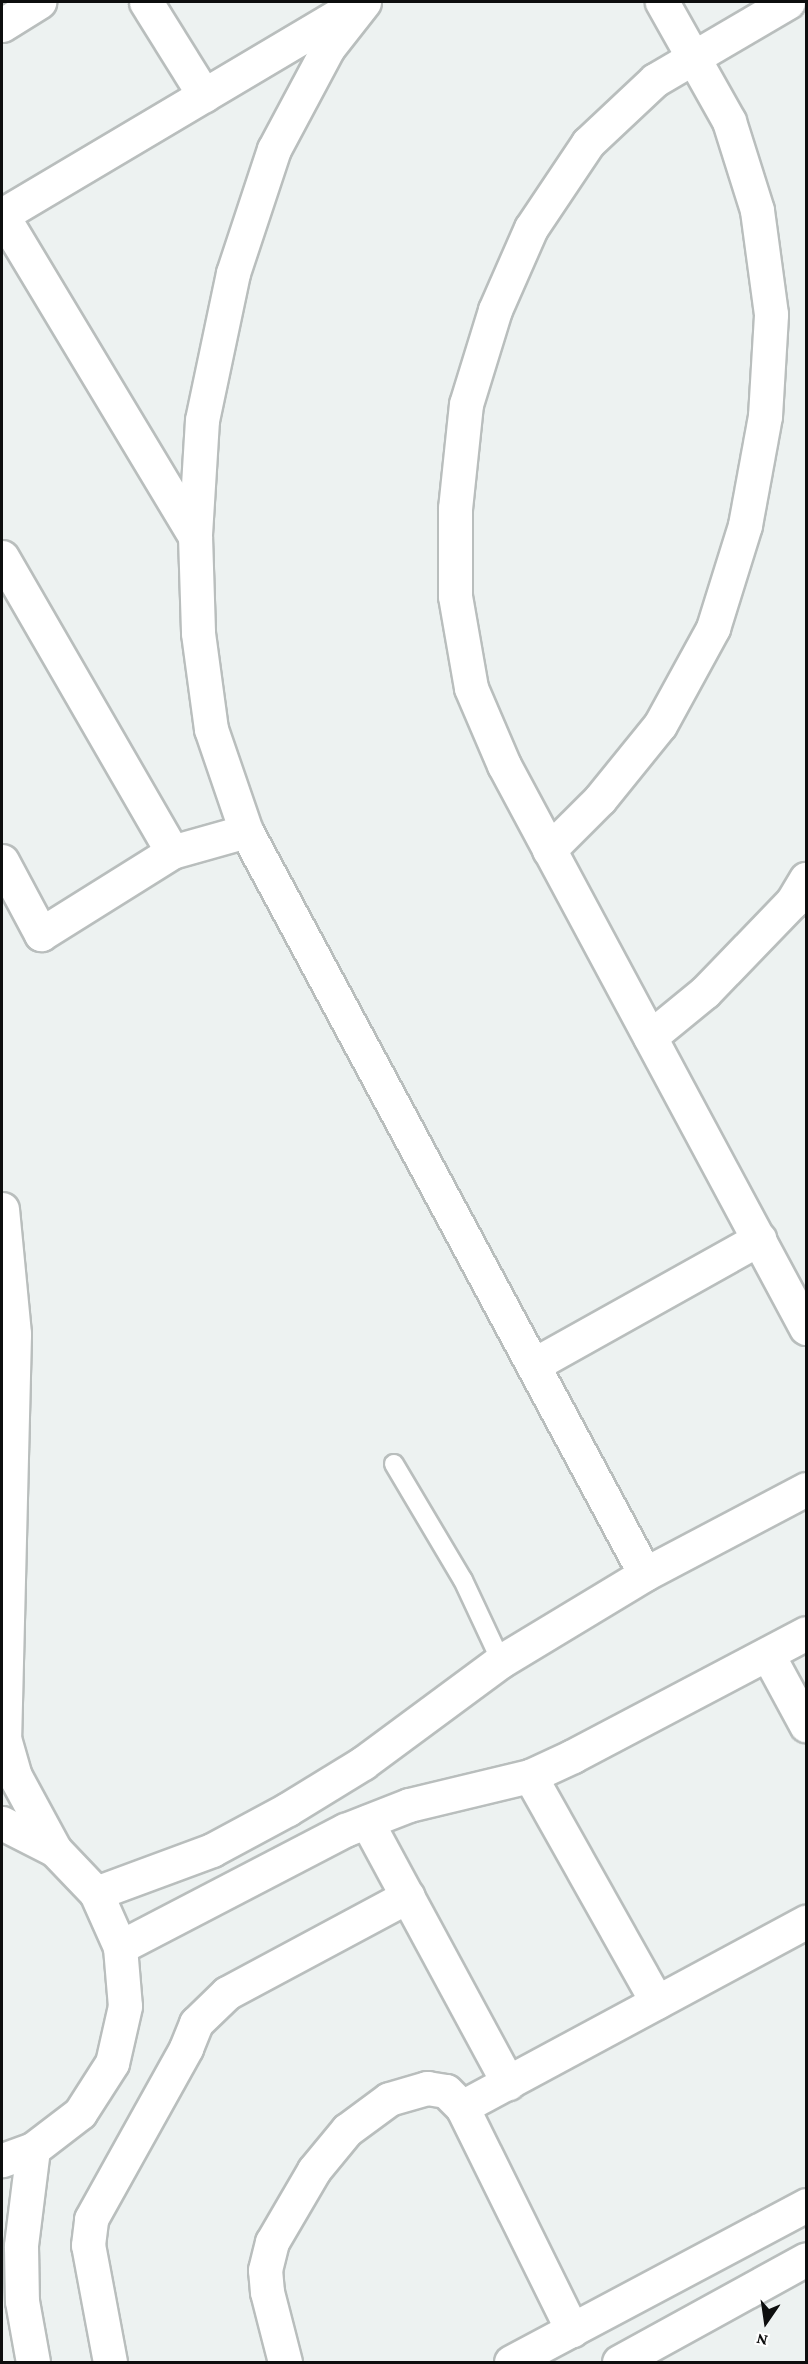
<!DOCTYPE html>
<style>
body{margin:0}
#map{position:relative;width:808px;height:2364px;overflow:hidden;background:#edf2f1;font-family:"Crimson Pro",serif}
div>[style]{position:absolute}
.roads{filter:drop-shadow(2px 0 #b9bebd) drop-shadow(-2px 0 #b9bebd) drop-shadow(0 2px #b9bebd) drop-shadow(0 -2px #b9bebd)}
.lane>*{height:18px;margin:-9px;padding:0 9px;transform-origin:9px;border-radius:9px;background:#fff}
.street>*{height:33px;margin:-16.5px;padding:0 16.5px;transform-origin:16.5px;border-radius:16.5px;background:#fff}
.secondary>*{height:33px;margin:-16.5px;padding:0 16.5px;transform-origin:16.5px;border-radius:16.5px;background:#fff}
span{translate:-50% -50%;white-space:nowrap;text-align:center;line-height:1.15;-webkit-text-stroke:4.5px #fff;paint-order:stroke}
.frame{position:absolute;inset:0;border:3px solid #0d0e0e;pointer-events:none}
.north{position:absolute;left:736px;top:2292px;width:60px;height:60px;-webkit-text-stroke:4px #fff;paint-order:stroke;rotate:193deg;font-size:16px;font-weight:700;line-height:24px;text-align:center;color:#0d0e0e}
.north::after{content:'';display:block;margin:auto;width:21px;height:27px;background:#0d0e0e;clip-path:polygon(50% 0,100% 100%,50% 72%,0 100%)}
</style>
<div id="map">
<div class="roads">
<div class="lane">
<i style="left:394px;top:1464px;width:135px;rotate:59.3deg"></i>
<i style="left:463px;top:1580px;width:89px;rotate:64.9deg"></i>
</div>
<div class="street">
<i style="left:146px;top:2px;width:110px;rotate:58.1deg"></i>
<i style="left:364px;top:2px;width:58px;rotate:128deg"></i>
<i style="left:328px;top:48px;width:115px;rotate:118.1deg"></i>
<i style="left:274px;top:149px;width:131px;rotate:108.3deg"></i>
<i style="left:233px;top:273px;width:150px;rotate:101.9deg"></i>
<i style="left:202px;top:420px;width:116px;rotate:93.5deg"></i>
<i style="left:195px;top:536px;width:97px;rotate:88.2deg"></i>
<i style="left:198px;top:633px;width:97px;rotate:82.3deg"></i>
<i style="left:211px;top:729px;width:108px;rotate:71.1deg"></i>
<i style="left:246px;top:831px;width:843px;rotate:61.76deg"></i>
<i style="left:788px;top:2px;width:154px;rotate:149.6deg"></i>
<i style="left:655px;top:80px;width:92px;rotate:136.8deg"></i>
<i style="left:588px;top:143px;width:102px;rotate:123.8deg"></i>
<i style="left:531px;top:228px;width:90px;rotate:113.7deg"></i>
<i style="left:495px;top:310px;width:98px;rotate:107.1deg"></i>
<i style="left:466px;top:404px;width:105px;rotate:96deg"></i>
<i style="left:455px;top:508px;width:88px;rotate:90deg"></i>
<i style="left:455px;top:596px;width:93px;rotate:80.1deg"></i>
<i style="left:471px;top:688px;width:84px;rotate:66.8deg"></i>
<i style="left:504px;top:765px;width:639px;rotate:61.79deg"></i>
<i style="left:2px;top:25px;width:44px;rotate:-31.9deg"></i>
<i style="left:2px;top:215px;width:406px;rotate:-30.7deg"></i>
<i style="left:2px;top:215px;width:375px;rotate:59deg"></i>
<i style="left:2px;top:557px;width:340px;rotate:60deg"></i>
<i style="left:549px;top:850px;width:72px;rotate:-45deg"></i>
<i style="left:600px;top:799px;width:95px;rotate:-51deg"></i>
<i style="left:660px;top:725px;width:111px;rotate:-61.3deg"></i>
<i style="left:713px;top:628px;width:108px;rotate:-72.7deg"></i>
<i style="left:745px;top:525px;width:111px;rotate:-79.6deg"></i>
<i style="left:765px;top:416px;width:102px;rotate:-86.6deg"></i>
<i style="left:771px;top:314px;width:105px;rotate:-97.7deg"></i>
<i style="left:757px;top:210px;width:93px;rotate:-107.5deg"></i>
<i style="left:729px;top:121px;width:137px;rotate:-119.4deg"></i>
<i style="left:2px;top:861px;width:83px;rotate:61.9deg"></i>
<i style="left:41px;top:934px;width:155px;rotate:-32deg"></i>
<i style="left:172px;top:852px;width:77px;rotate:-15.8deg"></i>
<i style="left:650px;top:1037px;width:71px;rotate:-39.3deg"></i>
<i style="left:705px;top:992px;width:125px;rotate:-46deg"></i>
<i style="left:792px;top:902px;width:27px;rotate:-59deg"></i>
<i style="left:535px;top:1364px;width:257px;rotate:-29.2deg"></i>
<i style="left:768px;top:1655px;width:80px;rotate:61.5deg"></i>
<i style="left:530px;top:1776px;width:259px;rotate:60.7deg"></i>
<i style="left:367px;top:1822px;width:297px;rotate:61.6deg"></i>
<i style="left:2px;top:1823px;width:59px;rotate:27deg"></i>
<i style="left:55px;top:1850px;width:59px;rotate:46.4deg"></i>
<i style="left:96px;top:1893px;width:59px;rotate:66deg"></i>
<i style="left:120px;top:1947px;width:59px;rotate:85.2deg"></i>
<i style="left:125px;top:2006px;width:58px;rotate:102.8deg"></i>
<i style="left:112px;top:2063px;width:59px;rotate:122.6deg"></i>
<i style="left:80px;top:2113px;width:59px;rotate:142.5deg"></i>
<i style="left:33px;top:2149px;width:33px;rotate:160deg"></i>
<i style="left:96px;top:1893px;width:124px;rotate:-20.3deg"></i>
<i style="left:212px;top:1850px;width:86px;rotate:-28.3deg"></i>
<i style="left:288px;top:1809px;width:88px;rotate:-31.5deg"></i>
<i style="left:363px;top:1763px;width:172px;rotate:-36.5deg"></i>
<i style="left:501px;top:1661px;width:168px;rotate:-31.1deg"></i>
<i style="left:645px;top:1574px;width:182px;rotate:-27.8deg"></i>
<i style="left:120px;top:1947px;width:254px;rotate:-27.5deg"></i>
<i style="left:345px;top:1830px;width:69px;rotate:-21.3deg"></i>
<i style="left:409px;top:1805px;width:124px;rotate:-13.5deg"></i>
<i style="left:530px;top:1776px;width:47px;rotate:-24.9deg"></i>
<i style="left:573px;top:1756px;width:263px;rotate:-27.8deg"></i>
<i style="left:462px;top:2107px;width:391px;rotate:-28.3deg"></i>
<i style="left:33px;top:2149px;width:98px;rotate:97.1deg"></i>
<i style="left:21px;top:2246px;width:55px;rotate:89deg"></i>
<i style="left:22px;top:2301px;width:62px;rotate:79.8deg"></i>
<i style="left:110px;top:2362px;width:119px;rotate:-100.6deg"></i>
<i style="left:88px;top:2245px;width:26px;rotate:-83deg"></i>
<i style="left:91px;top:2219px;width:196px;rotate:-60.9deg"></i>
<i style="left:186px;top:2048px;width:27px;rotate:-68deg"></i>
<i style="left:196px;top:2023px;width:43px;rotate:-44.1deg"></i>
<i style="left:227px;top:1993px;width:205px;rotate:-28.2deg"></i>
<i style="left:285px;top:2362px;width:72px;rotate:-104.4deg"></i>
<i style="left:267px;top:2292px;width:22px;rotate:-95deg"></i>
<i style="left:265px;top:2270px;width:29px;rotate:-76deg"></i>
<i style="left:272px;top:2242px;width:83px;rotate:-59.7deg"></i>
<i style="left:314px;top:2170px;width:52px;rotate:-50.5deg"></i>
<i style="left:347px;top:2130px;width:52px;rotate:-36.4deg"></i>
<i style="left:389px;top:2099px;width:40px;rotate:-16deg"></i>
<i style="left:427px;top:2088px;width:19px;rotate:9deg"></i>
<i style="left:446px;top:2091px;width:23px;rotate:45deg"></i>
<i style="left:462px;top:2107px;width:249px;rotate:63.7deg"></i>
<i style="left:511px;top:2362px;width:334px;rotate:-28deg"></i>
<i style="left:619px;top:2362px;width:213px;rotate:-28.8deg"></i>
</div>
<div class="secondary">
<i style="left:2px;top:1209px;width:126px;rotate:84.5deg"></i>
<i style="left:14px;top:1334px;width:404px;rotate:91.4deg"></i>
<i style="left:4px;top:1738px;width:40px;rotate:74deg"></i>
<i style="left:15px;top:1776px;width:84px;rotate:61.6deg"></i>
</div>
</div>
<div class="frame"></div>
<div class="north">N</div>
</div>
